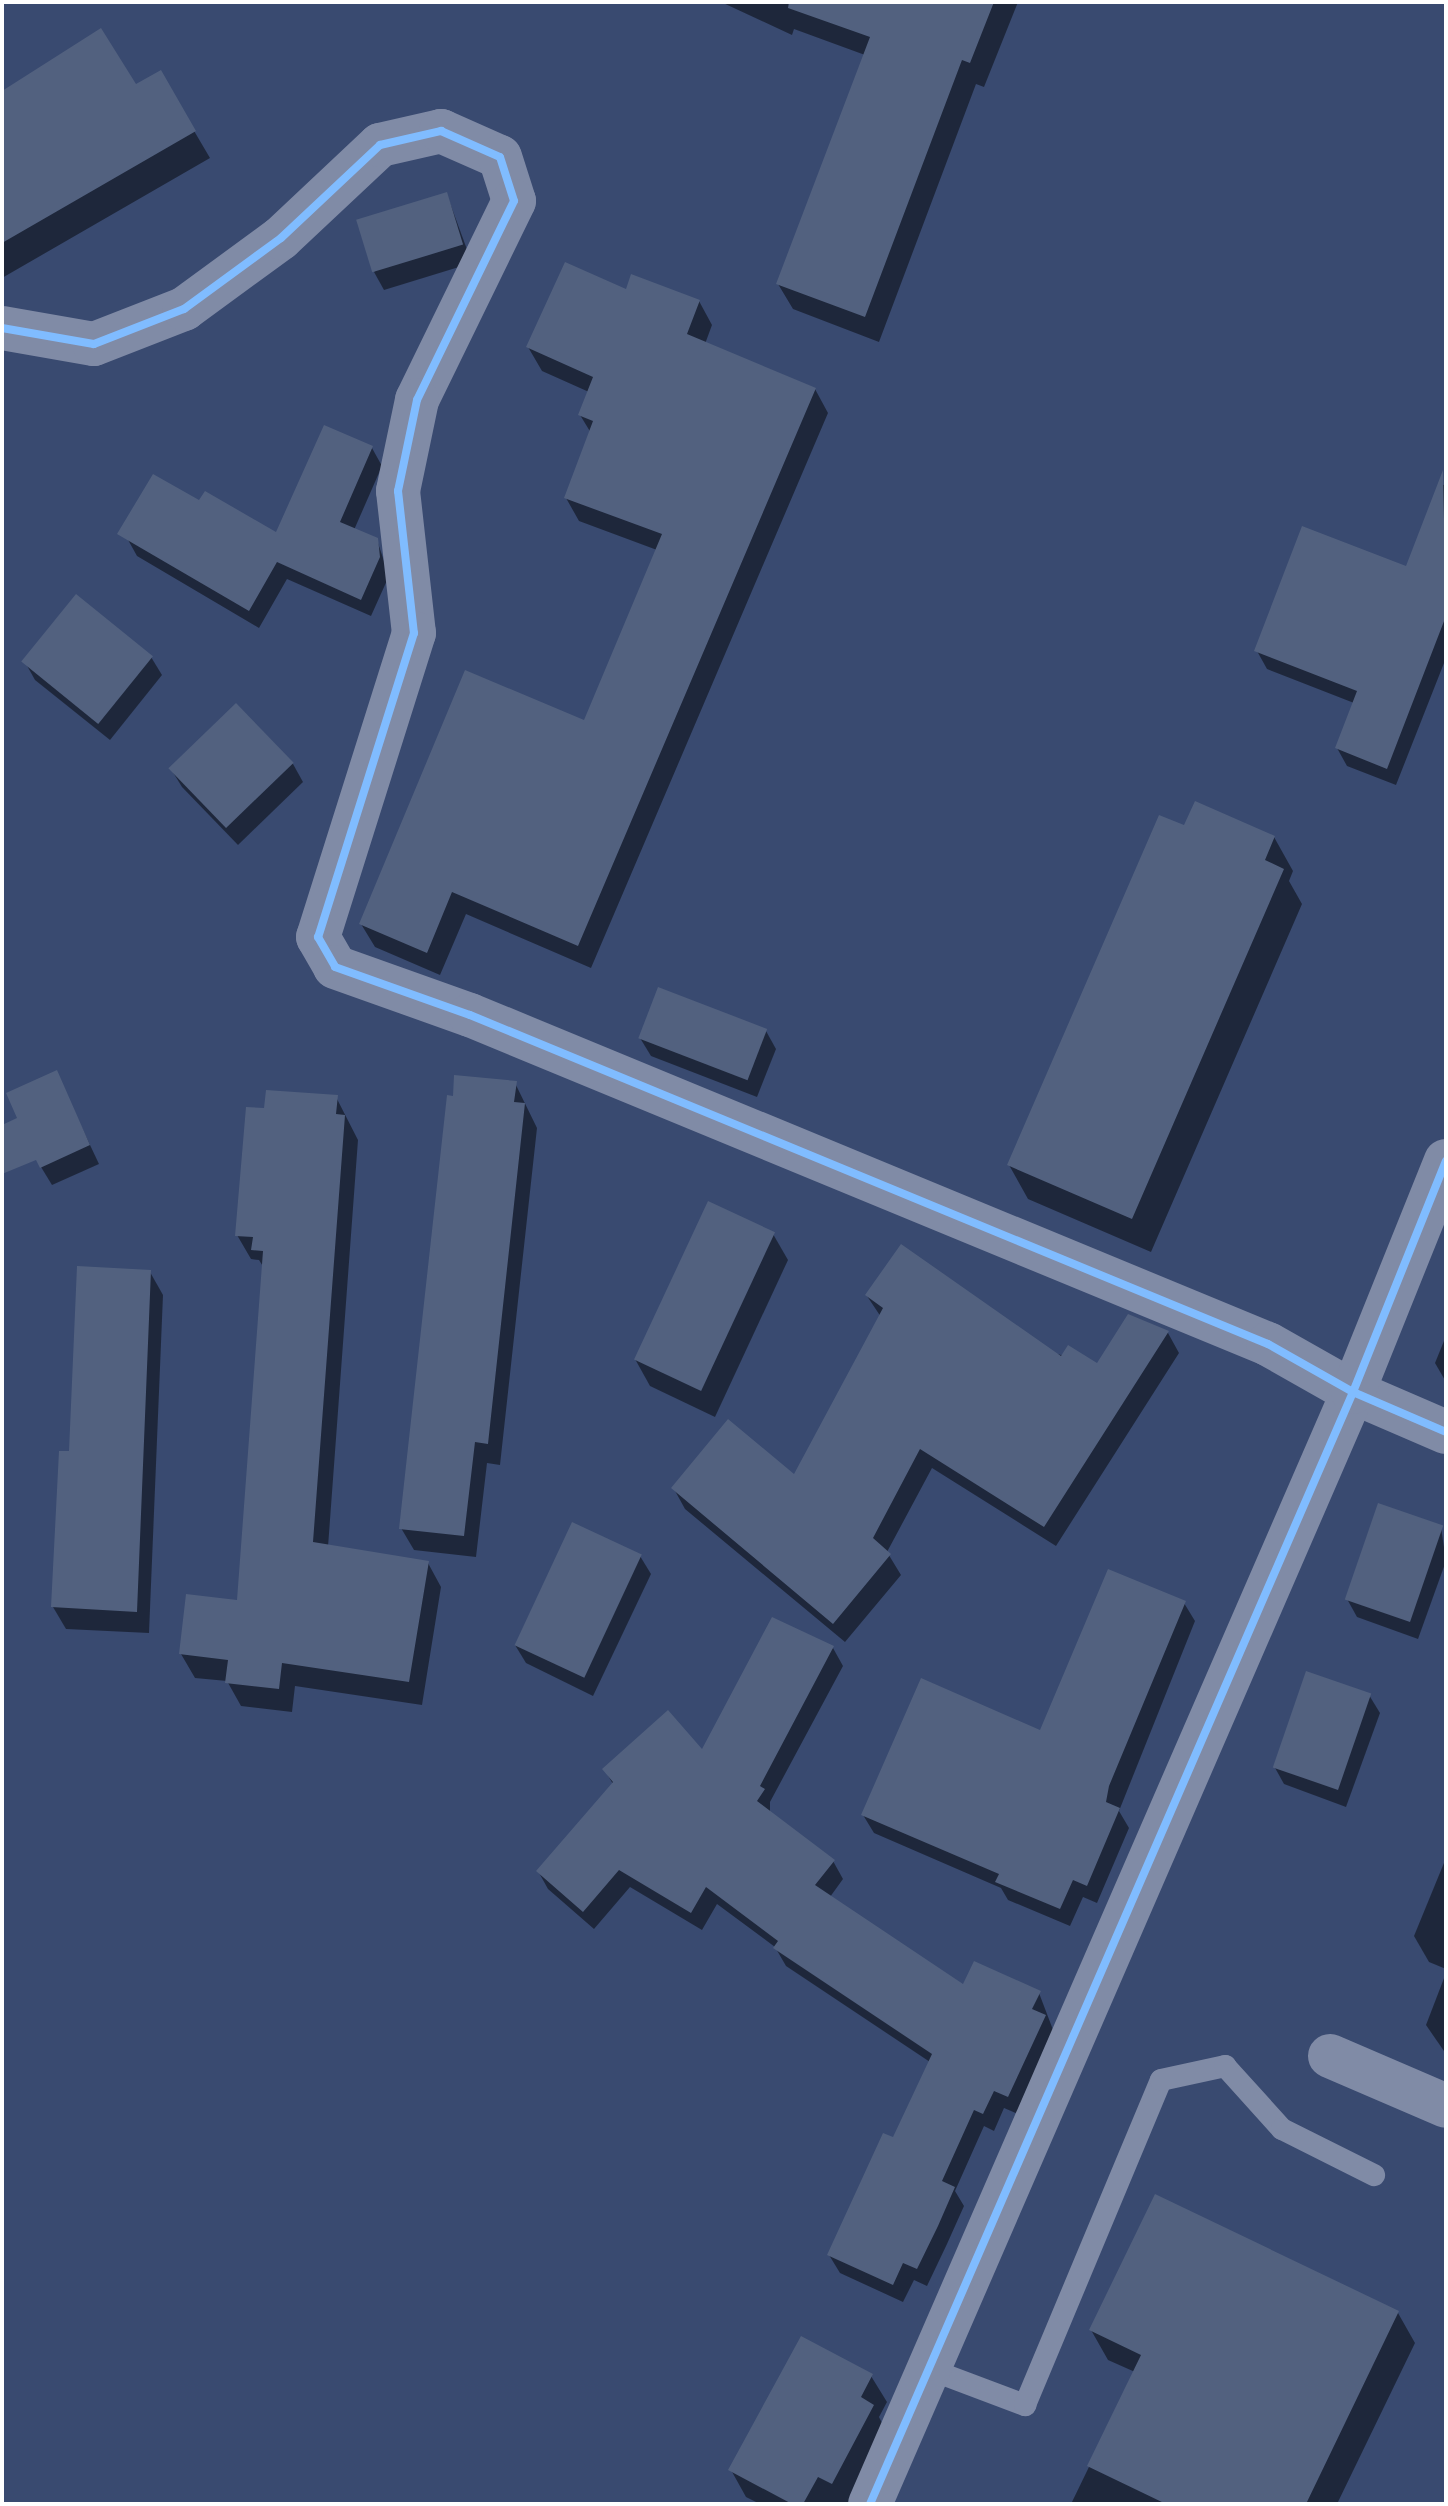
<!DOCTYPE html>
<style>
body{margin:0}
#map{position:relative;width:1448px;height:2506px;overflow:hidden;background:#394a70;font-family:"Open Sans",sans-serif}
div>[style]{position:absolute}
.shadow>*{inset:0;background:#0007}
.building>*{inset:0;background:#52617f;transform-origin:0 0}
.lane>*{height:22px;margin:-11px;padding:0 11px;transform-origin:11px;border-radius:11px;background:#808ba6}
.street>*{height:44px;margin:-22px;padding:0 22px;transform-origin:22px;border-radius:22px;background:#808ba6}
.cycleway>*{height:8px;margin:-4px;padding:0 4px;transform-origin:4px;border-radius:4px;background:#80bcff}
span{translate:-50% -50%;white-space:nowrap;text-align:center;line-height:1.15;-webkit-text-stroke:6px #224287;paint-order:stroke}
.frame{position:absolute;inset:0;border:4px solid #fff;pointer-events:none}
</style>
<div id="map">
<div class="shadow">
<i style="clip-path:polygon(721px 2px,1018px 2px,984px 87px,976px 84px,879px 342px,793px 309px,778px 284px,865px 55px,794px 29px,792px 35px)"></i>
<i style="clip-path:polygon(160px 73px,210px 158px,2px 278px,2px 93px,136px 87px)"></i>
<i style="clip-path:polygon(447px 195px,472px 263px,384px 290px,374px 272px)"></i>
<i style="clip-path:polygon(627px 292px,699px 301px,712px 325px,705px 344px,815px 389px,828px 413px,591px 968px,466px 914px,440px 975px,375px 947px,361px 924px,585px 722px,657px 550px,579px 521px,566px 498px,591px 433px,580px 415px,589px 392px,542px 371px,528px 347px)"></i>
<i style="clip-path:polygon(372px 448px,382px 466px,354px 530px,377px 540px,389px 576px,371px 616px,287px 579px,259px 628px,137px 556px,127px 538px,200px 503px,277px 535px)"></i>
<i style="clip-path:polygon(1439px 483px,1446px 486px,1446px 658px,1396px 785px,1347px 766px,1337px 748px,1354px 703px,1267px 669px,1257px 651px,1407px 568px)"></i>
<i style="clip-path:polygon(151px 657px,162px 675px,110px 740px,35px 680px,25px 662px)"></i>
<i style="clip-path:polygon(236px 706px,293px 764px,303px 782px,238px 845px,182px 787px,171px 769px)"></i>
<i style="clip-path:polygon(1185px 828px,1274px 837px,1293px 871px,1289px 881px,1302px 904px,1151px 1252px,1028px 1199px,1009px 1165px)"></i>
<i style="clip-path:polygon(766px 1031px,776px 1049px,757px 1097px,651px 1056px,640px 1038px)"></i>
<i style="clip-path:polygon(56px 1073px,99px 1164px,52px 1185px,41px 1167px)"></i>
<i style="clip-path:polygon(515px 1083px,537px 1128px,500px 1465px,487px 1463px,476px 1557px,414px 1550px,401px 1528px)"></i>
<i style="clip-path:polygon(336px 1097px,358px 1140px,328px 1547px,428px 1563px,441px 1587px,422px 1705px,295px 1686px,292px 1712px,241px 1706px,227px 1681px,195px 1678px,181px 1654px,239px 1602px,264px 1268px,259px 1260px,251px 1259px,237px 1235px,266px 1110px)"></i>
<i style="clip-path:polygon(773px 1234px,788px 1260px,715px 1417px,650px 1386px,635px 1359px)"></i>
<i style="clip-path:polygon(150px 1272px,163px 1295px,149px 1633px,66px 1629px,53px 1607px,71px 1453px)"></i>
<i style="clip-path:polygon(867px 1296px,1097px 1366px,1129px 1316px,1168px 1333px,1179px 1353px,1056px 1546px,932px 1468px,887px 1552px,901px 1575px,845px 1642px,685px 1509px,674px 1489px,795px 1477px,881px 1317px)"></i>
<i style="clip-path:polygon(1446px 1336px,1446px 1382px,1435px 1363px)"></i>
<i style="clip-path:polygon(1441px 1527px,1446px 1561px,1418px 1639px,1357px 1617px,1347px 1599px)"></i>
<i style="clip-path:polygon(640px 1556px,651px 1574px,593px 1696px,526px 1663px,515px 1645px)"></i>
<i style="clip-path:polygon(1184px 1603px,1195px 1621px,1119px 1811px,1129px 1828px,1097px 1903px,1083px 1897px,1070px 1926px,1008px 1900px,1001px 1888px,874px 1833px,863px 1815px,1041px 1732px)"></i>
<i style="clip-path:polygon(833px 1648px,843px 1666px,770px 1802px,770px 1814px,833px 1861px,843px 1879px,830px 1897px,964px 1987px,1039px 1993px,1055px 2035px,1018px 2114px,1004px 2108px,994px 2131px,984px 2126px,955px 2191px,964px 2206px,947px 2244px,927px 2286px,914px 2280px,903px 2302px,840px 2273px,829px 2255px,894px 2140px,930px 2062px,786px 1966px,775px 1947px,717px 1904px,702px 1930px,630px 1887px,594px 1929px,548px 1889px,538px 1871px,613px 1784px,604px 1769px,703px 1752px)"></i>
<i style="clip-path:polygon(1369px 1695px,1380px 1713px,1346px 1807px,1284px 1784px,1274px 1766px)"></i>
<i style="clip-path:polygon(1446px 1858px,1446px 1969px,1429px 1962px,1414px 1936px)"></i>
<i style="clip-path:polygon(1446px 1973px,1446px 2054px,1426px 2025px)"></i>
<i style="clip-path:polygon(1398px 2313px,1415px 2343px,1337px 2504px,1071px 2504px,1135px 2372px,1108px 2360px,1091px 2330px)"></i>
<i style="clip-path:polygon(871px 2376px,887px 2402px,879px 2417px,887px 2433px,850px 2504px,760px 2504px,746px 2497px,731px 2470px)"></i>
</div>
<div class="building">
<i style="clip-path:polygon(789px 2px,994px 2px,970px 63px,962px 60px,865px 317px,776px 284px,870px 37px,788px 8px)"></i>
<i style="clip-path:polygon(101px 28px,136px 84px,161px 70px,196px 131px,2px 243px,2px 91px)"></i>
<i style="left:447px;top:192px;width:55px;height:95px;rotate:73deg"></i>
<i style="clip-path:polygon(565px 262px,626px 289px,631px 274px,700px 300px,687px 334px,816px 388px,578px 946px,452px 892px,427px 953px,359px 924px,465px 670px,584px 720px,662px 534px,564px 498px,593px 421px,578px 415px,593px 377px,526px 347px)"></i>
<i style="clip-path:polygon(324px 425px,373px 446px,340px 522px,378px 538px,380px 557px,361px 600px,277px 562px,249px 611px,117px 534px,153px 474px,199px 500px,205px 491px,276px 532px)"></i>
<i style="clip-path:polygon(1443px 470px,1446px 616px,1387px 769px,1335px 748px,1357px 691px,1254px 651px,1302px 526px,1406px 566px)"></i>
<i style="left:76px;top:594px;width:99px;height:87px;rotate:39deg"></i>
<i style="left:236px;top:703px;width:83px;height:94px;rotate:46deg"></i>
<i style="clip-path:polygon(1195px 801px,1275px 836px,1265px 860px,1284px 869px,1132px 1219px,1007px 1165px,1159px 815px,1184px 825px)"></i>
<i style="left:658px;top:987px;width:117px;height:55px;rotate:21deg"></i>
<i style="clip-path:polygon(57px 1070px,90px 1145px,40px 1168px,36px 1160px,2px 1174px,2px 1125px,17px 1118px,6px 1093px)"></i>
<i style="clip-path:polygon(454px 1075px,517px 1081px,514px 1102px,525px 1103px,488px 1444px,475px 1442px,464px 1536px,399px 1529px,447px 1095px,453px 1096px)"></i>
<i style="clip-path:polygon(266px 1090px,338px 1095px,336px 1114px,345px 1115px,313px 1542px,429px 1561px,409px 1682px,282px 1663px,279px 1689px,225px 1683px,228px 1660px,179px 1654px,186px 1594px,237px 1600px,263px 1251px,251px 1250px,253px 1237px,235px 1236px,246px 1107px,264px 1108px)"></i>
<i style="left:708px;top:1201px;width:74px;height:175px;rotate:25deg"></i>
<i style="clip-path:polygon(901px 1244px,1061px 1356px,1068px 1345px,1097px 1363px,1128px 1314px,1169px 1331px,1044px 1527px,920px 1449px,873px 1538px,891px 1554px,833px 1624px,671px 1488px,728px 1419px,794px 1474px,883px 1308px,865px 1295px)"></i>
<i style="clip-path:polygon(77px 1266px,151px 1270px,137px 1612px,51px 1607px,59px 1451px,69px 1451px)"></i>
<i style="left:1378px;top:1503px;width:69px;height:102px;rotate:19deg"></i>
<i style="left:572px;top:1522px;width:77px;height:136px;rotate:25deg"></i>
<i style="clip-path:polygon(1108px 1569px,1186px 1601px,1109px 1786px,1106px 1802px,1120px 1808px,1087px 1886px,1073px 1880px,1060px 1909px,995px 1882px,999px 1874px,861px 1815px,921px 1678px,1040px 1730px)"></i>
<i style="clip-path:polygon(772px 1617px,834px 1646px,760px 1786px,765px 1789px,757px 1801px,835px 1860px,815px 1885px,963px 1984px,974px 1961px,1041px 1991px,1032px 2009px,1046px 2015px,1008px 2097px,994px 2091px,983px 2114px,974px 2110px,942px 2181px,955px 2187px,938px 2226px,917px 2269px,903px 2263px,893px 2285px,827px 2255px,883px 2133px,893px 2137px,932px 2054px,773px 1948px,778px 1941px,706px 1887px,691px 1913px,619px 1870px,583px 1912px,536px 1871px,613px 1782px,602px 1769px,668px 1710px,702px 1749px)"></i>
<i style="left:1306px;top:1671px;width:69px;height:102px;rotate:19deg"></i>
<i style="clip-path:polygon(1155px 2194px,1399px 2311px,1306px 2504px,1166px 2504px,1087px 2466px,1141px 2355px,1089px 2330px)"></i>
<i style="clip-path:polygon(801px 2336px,873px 2374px,861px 2397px,874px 2405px,832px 2484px,818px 2477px,803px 2504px,792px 2504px,728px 2470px)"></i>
</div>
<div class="lane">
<i style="left:929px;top:2369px;width:103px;rotate:20.6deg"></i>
<i style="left:1025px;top:2405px;width:352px;rotate:-67.3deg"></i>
<i style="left:1161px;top:2080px;width:66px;rotate:-12.3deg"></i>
<i style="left:1225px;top:2066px;width:85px;rotate:47.9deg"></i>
<i style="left:1282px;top:2129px;width:103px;rotate:26.6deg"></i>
</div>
<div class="street">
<i style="left:2px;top:328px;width:93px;rotate:9.9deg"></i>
<i style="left:94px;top:344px;width:97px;rotate:-21.3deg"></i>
<i style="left:184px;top:309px;width:120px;rotate:-36.2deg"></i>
<i style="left:281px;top:238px;width:136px;rotate:-43.2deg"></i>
<i style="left:380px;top:145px;width:63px;rotate:-12.9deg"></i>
<i style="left:441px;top:131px;width:64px;rotate:23.8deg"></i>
<i style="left:500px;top:157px;width:46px;rotate:72.3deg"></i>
<i style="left:514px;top:201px;width:221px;rotate:116deg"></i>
<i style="left:417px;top:400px;width:93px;rotate:101.8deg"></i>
<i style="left:398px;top:491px;width:143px;rotate:83.6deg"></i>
<i style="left:414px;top:633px;width:319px;rotate:107.5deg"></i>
<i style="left:318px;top:937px;width:34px;rotate:60deg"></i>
<i style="left:335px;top:967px;width:143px;rotate:19.6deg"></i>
<i style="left:470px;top:1015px;width:863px;rotate:22.41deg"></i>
<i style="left:1268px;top:1344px;width:98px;rotate:29.5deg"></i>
<i style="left:1353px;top:1392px;width:101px;rotate:23.3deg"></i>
<i style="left:1330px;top:2056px;width:126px;rotate:23.3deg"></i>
<i style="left:870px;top:2504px;width:1212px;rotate:-66.52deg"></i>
<i style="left:1353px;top:1392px;width:249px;rotate:-68.1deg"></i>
</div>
<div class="cycleway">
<i style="left:2px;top:328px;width:93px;rotate:9.9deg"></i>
<i style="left:94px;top:344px;width:97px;rotate:-21.3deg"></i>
<i style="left:184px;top:309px;width:120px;rotate:-36.2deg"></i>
<i style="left:281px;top:238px;width:136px;rotate:-43.2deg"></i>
<i style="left:380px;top:145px;width:63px;rotate:-12.9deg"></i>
<i style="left:441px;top:131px;width:64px;rotate:23.8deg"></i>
<i style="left:500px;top:157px;width:46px;rotate:72.3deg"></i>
<i style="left:514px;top:201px;width:221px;rotate:116deg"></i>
<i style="left:417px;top:400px;width:93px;rotate:101.8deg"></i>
<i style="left:398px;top:491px;width:143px;rotate:83.6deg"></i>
<i style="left:414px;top:633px;width:319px;rotate:107.5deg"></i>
<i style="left:318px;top:937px;width:34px;rotate:60deg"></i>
<i style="left:335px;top:967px;width:143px;rotate:19.6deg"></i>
<i style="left:470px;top:1015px;width:863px;rotate:22.41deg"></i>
<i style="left:1268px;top:1344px;width:98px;rotate:29.5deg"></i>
<i style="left:1353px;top:1392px;width:101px;rotate:23.3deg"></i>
<i style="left:870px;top:2504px;width:1212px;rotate:-66.52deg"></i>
<i style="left:1353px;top:1392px;width:249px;rotate:-68.1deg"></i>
</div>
<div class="frame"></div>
</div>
